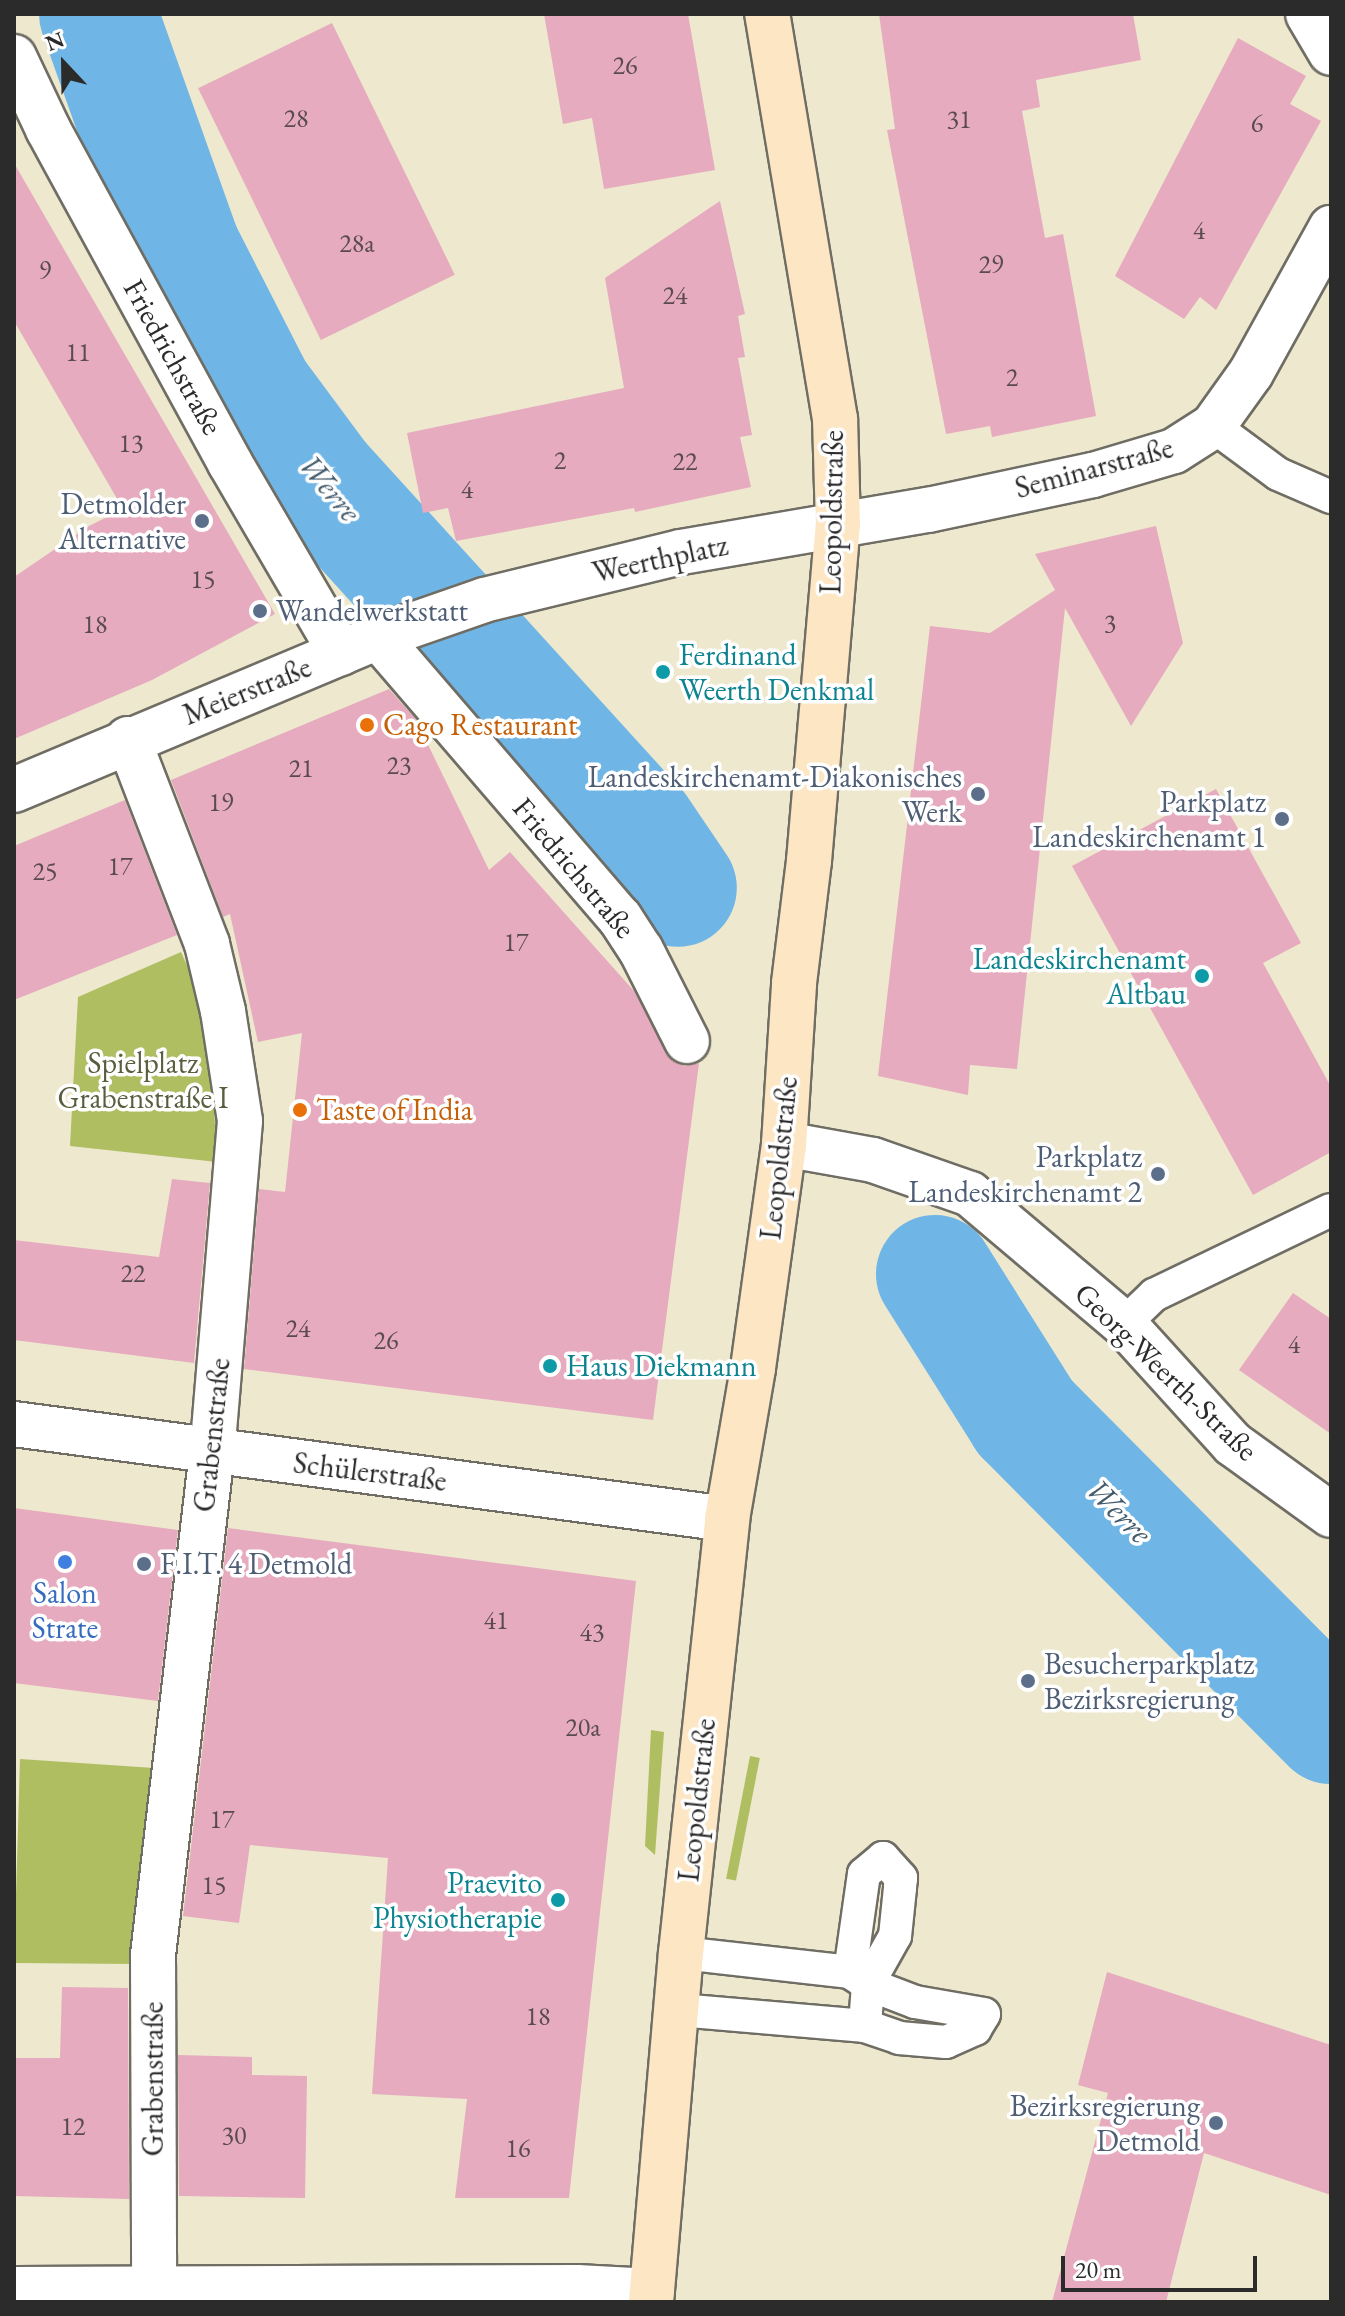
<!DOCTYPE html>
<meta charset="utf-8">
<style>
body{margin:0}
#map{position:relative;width:1345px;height:2316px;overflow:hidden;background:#ede8ce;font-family:"EB Garamond",serif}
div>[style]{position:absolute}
.green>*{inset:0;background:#afbe61;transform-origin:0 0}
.river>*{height:118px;margin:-59px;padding:0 59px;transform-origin:59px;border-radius:59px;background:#6fb5e6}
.building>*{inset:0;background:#e6abbe;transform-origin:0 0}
.roads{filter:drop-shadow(2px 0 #6f6d64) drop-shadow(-2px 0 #6f6d64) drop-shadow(0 2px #6f6d64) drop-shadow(0 -2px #6f6d64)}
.lane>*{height:32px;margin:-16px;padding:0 16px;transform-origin:16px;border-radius:16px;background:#fff}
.street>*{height:44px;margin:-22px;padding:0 22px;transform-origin:22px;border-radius:22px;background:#fff}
.secondary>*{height:44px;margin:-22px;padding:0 22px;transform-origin:22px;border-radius:22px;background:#fce6c4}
.dots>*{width:22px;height:22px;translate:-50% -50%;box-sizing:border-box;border:4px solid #fff;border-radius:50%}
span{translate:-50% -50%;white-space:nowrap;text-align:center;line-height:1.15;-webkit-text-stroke:7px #fff;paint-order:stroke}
.number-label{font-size:26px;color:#5a4b50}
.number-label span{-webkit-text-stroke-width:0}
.street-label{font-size:30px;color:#2b2b2b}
.service-label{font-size:30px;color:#4e5e75}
.right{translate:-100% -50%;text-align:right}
.left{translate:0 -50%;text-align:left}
.culture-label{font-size:30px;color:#0d838f}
.food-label{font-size:30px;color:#c56008}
.park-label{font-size:30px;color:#595e3e}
.shop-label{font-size:30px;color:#366cbe}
.water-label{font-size:32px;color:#435b6c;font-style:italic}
.frame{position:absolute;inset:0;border:16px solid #2b2b2b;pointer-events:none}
.north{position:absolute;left:24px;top:24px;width:80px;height:80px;-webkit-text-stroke:6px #fff;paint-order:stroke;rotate:338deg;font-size:22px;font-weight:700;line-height:32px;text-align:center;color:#2b2b2b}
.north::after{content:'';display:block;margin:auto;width:28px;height:36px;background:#2b2b2b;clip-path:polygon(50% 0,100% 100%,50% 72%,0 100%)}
.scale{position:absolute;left:1061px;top:2256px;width:196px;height:36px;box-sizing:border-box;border:4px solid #2b2b2b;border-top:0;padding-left:10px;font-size:24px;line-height:28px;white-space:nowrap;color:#2b2b2b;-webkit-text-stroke:6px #fff;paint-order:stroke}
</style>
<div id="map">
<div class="green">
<i style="clip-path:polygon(181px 952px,209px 1014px,217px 1162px,70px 1146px,78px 997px)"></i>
<i style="clip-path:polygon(651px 1730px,664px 1732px,655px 1855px,645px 1846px)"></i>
<i style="left:750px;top:1756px;width:10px;height:125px;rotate:11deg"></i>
<i style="clip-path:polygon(20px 1759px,154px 1768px,134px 1964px,14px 1963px)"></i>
</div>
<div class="river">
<i style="left:98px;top:14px;width:251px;rotate:70.4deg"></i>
<i style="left:182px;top:250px;width:158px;rotate:62.9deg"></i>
<i style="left:254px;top:391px;width:109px;rotate:53.5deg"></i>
<i style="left:319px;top:479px;width:474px;rotate:47.7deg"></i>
<i style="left:638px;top:829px;width:71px;rotate:55.9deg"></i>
<i style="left:935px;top:1274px;width:169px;rotate:57.8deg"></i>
<i style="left:1025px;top:1417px;width:434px;rotate:45.2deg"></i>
</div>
<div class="building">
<i style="clip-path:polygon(544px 14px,688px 14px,715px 170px,604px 189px,592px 118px,563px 124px)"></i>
<i style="clip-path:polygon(879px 14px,1133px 14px,1141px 60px,1036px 80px,1040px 107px,1022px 111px,1045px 238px,1063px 234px,1096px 416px,992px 437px,990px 426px,946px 434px,887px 130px,895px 129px)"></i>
<i style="left:332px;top:23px;width:280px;height:149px;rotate:64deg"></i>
<i style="clip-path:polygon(1238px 38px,1306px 76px,1290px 104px,1321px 121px,1216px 310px,1200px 297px,1184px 319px,1115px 276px)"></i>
<i style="clip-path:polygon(14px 163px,275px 614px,152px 680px,14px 739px,14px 577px,89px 526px,123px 509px,14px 321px)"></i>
<i style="clip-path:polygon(720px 201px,745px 314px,738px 316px,745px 357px,738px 358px,752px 435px,740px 437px,751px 487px,635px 512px,634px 508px,456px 541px,448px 508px,423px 513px,407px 433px,624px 388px,605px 278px)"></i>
<i style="clip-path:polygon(1156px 526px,1183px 643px,1131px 726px,1065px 608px,1017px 1069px,970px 1065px,968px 1095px,878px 1076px,930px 626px,990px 633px,1055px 590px,1035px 554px)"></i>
<i style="clip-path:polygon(389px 689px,415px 718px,489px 870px,510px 852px,634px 991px,673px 1061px,685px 1066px,699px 1063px,653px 1420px,244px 1369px,259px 1189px,285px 1192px,302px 1033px,258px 1042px,230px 914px,223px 917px,171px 780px)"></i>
<i style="clip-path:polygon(1216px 789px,1301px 943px,1263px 963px,1331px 1087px,1331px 1152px,1253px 1195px,1072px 866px)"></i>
<i style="clip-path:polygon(125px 800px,177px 935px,14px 1000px,14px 846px)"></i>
<i style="clip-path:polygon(172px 1179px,210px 1183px,194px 1363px,14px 1340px,14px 1240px,159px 1257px)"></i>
<i style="clip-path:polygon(1293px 1293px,1331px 1319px,1331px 1434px,1239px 1370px)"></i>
<i style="clip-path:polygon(14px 1508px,178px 1530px,158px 1701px,14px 1683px)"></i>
<i style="clip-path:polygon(228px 1528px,636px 1581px,569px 2198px,455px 2198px,467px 2099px,372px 2094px,388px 1858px,250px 1845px,239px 1923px,183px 1916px)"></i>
<i style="clip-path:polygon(1107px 1972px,1331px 2045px,1331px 2195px,1204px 2153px,1166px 2302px,1052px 2302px,1108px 2093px,1078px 2085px)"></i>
<i style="clip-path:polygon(62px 1987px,128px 1988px,129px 2199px,14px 2196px,14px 2058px,60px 2058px)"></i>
<i style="clip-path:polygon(178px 2055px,252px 2057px,252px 2075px,307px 2076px,305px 2198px,179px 2196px)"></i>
</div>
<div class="roads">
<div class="lane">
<i style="left:1213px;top:426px;width:81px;rotate:36.4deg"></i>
<i style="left:1278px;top:474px;width:58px;rotate:23.5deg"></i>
<i style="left:1124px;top:1324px;width:42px;rotate:-44deg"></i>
<i style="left:1154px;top:1295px;width:196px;rotate:-25.7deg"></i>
<i style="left:681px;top:1953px;width:170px;rotate:6.4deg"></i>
<i style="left:850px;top:1972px;width:99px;rotate:-81.9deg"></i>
<i style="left:864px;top:1874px;width:25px;rotate:-40deg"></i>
<i style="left:883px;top:1858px;width:27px;rotate:48deg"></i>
<i style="left:901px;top:1878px;width:10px;rotate:96deg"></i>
<i style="left:900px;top:1888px;width:48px;rotate:95.9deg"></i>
<i style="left:895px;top:1936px;width:55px;rotate:119.4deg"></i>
<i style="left:868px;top:1984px;width:42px;rotate:94.1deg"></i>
<i style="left:679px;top:2010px;width:187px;rotate:4.9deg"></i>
<i style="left:865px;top:2026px;width:36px;rotate:19deg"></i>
<i style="left:899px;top:2038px;width:47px;rotate:4.9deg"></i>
<i style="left:946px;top:2042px;width:32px;rotate:-24deg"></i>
<i style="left:975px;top:2029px;width:17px;rotate:-59deg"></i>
<i style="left:984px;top:2014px;width:70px;rotate:-170.1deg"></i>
<i style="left:915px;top:2002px;width:50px;rotate:-159deg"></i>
<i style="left:868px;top:1984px;width:20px;rotate:-147deg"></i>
</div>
<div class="street">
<i style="left:1308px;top:14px;width:45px;rotate:59.5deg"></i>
<i style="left:14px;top:57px;width:80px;rotate:64.7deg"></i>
<i style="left:48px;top:129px;width:380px;rotate:61.4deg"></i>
<i style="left:230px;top:463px;width:220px;rotate:59.7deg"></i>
<i style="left:378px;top:637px;width:371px;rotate:49.3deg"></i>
<i style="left:620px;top:918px;width:38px;rotate:57deg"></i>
<i style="left:641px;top:950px;width:102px;rotate:63.2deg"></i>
<i style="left:128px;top:739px;width:220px;rotate:68.9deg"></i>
<i style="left:207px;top:944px;width:69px;rotate:76.6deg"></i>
<i style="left:223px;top:1011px;width:111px;rotate:81.2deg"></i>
<i style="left:240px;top:1121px;width:332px;rotate:94.8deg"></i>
<i style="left:212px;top:1452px;width:506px;rotate:96.69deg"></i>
<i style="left:153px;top:1955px;width:336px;rotate:89.8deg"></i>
<i style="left:14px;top:790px;width:395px;rotate:-22.8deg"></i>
<i style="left:378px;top:637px;width:112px;rotate:-19.2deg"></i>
<i style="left:484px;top:600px;width:203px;rotate:-13.7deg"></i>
<i style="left:681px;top:552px;width:251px;rotate:-9.7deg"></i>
<i style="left:928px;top:510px;width:169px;rotate:-12deg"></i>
<i style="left:1093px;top:475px;width:84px;rotate:-16.5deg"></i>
<i style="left:1174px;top:451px;width:46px;rotate:-32.7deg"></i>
<i style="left:1213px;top:426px;width:65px;rotate:-54.4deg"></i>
<i style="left:1251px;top:373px;width:166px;rotate:-61.1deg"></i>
<i style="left:784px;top:1144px;width:90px;rotate:10.2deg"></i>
<i style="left:873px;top:1160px;width:103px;rotate:19.3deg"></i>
<i style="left:970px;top:1194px;width:202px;rotate:40.2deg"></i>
<i style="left:1124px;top:1324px;width:162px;rotate:47.8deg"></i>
<i style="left:1233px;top:1444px;width:121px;rotate:35.9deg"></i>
<i style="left:14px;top:1424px;width:719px;rotate:7.59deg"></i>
<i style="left:14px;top:2289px;width:563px;rotate:-0.2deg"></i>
<i style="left:577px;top:2287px;width:75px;rotate:3.1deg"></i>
</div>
<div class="secondary">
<i style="left:651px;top:2302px;width:350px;rotate:-85.1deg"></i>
<i style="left:681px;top:1953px;width:436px;rotate:-83.9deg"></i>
<i style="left:727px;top:1519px;width:153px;rotate:-80.2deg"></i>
<i style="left:753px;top:1368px;width:226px;rotate:-82.1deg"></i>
<i style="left:784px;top:1144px;width:161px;rotate:-86.4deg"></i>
<i style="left:794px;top:983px;width:123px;rotate:-83deg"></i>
<i style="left:809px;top:861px;width:337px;rotate:-85.1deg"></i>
<i style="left:838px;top:525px;width:106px;rotate:-91.6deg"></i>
<i style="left:835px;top:419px;width:411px;rotate:-99.5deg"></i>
</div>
</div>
<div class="dots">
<i style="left:202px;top:521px;background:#5c6f8a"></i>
<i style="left:260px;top:611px;background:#5c6f8a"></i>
<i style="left:663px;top:672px;background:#0f9aa8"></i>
<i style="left:367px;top:725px;background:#e8710a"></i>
<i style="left:978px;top:794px;background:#5c6f8a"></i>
<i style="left:1282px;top:819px;background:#5c6f8a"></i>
<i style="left:1202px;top:976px;background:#0f9aa8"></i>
<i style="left:300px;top:1110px;background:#e8710a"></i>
<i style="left:1158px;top:1174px;background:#5c6f8a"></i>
<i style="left:550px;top:1366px;background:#0f9aa8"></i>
<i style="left:65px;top:1562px;background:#3f7fe0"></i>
<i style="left:144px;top:1564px;background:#5c6f8a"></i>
<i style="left:1028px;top:1681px;background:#5c6f8a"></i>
<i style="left:558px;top:1900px;background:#0f9aa8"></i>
<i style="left:1216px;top:2123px;background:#5c6f8a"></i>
</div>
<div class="number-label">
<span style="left:625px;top:66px">26</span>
<span style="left:296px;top:119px">28</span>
<span style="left:959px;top:120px">31</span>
<span style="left:1257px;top:124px">6</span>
<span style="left:1199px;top:231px">4</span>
<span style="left:357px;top:244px">28a</span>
<span style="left:991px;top:265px">29</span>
<span style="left:45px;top:271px">9</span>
<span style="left:675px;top:296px">24</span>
<span style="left:78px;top:353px">11</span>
<span style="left:1012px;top:378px">2</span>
<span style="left:131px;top:444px">13</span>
<span style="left:560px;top:461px">2</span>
<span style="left:685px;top:462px">22</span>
<span style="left:467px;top:490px">4</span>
<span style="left:203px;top:580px">15</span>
<span style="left:1110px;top:624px">3</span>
<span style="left:95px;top:625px">18</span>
<span style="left:399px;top:766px">23</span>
<span style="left:301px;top:769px">21</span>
<span style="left:221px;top:803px">19</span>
<span style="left:120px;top:867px">17</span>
<span style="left:45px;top:872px">25</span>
<span style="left:516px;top:943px">17</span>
<span style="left:133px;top:1274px">22</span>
<span style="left:298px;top:1329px">24</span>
<span style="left:386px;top:1341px">26</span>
<span style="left:1294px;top:1345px">4</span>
<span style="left:496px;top:1621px">41</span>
<span style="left:592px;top:1633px">43</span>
<span style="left:583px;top:1728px">20a</span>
<span style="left:222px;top:1820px">17</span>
<span style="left:214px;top:1886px">15</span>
<span style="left:538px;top:2017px">18</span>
<span style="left:73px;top:2127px">12</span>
<span style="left:234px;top:2136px">30</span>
<span style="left:518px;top:2149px">16</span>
</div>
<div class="street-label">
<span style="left:173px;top:357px;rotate:61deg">Friedrichstraße</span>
<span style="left:1094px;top:468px;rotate:-15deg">Seminarstraße</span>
<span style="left:832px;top:512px;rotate:-89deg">Leopoldstraße</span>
<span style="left:660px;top:559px;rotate:-12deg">Weerthplatz</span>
<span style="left:247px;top:691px;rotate:-22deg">Meierstraße</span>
<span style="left:574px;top:868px;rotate:50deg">Friedrichstraße</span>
<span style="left:779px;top:1158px;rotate:-84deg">Leopoldstraße</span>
<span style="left:1166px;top:1372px;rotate:44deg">Georg-Weerth-Straße</span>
<span style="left:212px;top:1435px;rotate:-84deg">Grabenstraße</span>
<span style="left:370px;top:1472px;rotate:7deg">Schülerstraße</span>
<span style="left:697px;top:1800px;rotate:-84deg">Leopoldstraße</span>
<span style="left:153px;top:2079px;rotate:-90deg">Grabenstraße</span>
</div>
<div class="service-label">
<span class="right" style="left:186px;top:521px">Detmolder<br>Alternative</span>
<span class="left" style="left:276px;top:611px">Wandelwerkstatt</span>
<span class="right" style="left:962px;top:794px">Landeskirchenamt-Diakonisches<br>Werk</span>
<span class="right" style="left:1266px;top:819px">Parkplatz<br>Landeskirchenamt 1</span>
<span class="right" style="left:1142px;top:1174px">Parkplatz<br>Landeskirchenamt 2</span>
<span class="left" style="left:160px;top:1564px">F.I.T. 4 Detmold</span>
<span class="left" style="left:1044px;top:1681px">Besucherparkplatz<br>Bezirksregierung</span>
<span class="right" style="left:1200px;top:2123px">Bezirksregierung<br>Detmold</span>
</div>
<div class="culture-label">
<span class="left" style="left:679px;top:672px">Ferdinand<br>Weerth Denkmal</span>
<span class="right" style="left:1186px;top:976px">Landeskirchenamt<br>Altbau</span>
<span class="left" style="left:566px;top:1366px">Haus Diekmann</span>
<span class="right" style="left:542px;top:1900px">Praevito<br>Physiotherapie</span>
</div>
<div class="food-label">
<span class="left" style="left:383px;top:725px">Cago Restaurant</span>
<span class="left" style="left:316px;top:1110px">Taste of India</span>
</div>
<div class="park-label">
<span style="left:143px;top:1080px">Spielplatz<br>Grabenstraße I</span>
</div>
<div class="shop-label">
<span style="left:65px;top:1610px">Salon<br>Strate</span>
</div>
<div class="water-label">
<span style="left:330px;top:488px;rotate:50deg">Werre</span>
<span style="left:1119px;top:1511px;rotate:45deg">Werre</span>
</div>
<div class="frame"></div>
<div class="north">N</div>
<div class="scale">20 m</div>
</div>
